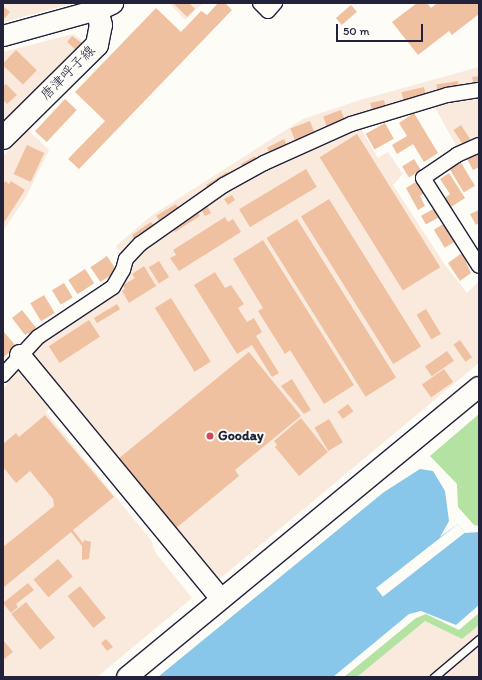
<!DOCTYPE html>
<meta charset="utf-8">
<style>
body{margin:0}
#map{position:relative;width:482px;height:680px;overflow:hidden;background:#fdfcf7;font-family:Itim,"Klee One",sans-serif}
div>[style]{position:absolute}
.built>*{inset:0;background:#f9eadd}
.green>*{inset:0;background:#b3e2a2}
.water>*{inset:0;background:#88c7e9}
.pier>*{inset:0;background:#fdfcf7;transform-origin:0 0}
.building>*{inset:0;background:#f0c1a0;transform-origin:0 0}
.roads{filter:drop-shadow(1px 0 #22223b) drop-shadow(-1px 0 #22223b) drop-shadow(0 1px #22223b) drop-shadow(0 -1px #22223b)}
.lane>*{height:7px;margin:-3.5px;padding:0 3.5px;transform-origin:3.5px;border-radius:3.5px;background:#fdfcf7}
.street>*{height:14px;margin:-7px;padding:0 7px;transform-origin:7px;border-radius:7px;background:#fdfcf7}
.secondary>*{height:20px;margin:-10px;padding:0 10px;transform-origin:10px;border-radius:10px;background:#fdfcf7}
.primary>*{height:22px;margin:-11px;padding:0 11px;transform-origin:11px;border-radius:11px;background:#fdfcf7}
.dots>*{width:11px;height:11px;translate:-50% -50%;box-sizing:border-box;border:2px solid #fdfcf7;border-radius:50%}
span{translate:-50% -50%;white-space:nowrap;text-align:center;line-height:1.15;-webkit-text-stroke:4px #fdfcf7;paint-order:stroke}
.street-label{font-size:14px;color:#22223b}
.poi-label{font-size:14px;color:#22223b;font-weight:700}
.left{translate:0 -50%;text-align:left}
.frame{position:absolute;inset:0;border:4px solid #22223b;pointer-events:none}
.scale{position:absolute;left:336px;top:24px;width:87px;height:18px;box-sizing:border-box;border:2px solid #22223b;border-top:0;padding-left:5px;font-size:12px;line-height:14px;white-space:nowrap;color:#22223b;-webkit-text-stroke:3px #fdfcf7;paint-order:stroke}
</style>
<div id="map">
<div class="built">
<i style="clip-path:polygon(3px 3px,75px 3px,3px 22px)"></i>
<i style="clip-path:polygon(169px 3px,203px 3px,185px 20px)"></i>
<i style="clip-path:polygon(73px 34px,81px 39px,83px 46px,3px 128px,3px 52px)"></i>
<i style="clip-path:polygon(479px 67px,479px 140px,458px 149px,433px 104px,361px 129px,378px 158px,388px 152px,403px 174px,393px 185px,445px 265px,467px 293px,479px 281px,479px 363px,217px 581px,28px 353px,129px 264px,116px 246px,151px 216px,303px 119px,360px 100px)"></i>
<i style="clip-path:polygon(28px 130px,49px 150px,26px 197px,3px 231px,3px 156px)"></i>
<i style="clip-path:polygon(18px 371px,49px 409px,46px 412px,151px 540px,155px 552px,192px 598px,97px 677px,3px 677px,3px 389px)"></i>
<i style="clip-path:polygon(425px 621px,462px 639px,479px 625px,479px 677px,357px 677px)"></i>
</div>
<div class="green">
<i style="clip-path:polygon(479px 414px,479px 526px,474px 525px,458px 507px,457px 484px,430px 456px)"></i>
<i style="clip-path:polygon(479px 613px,479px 625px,462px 639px,425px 621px,357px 677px,344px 677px,416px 618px,426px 614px,459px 630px)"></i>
</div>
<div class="water">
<i style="clip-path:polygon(420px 469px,433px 471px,445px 491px,449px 521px,440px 537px,458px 524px,465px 533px,479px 532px,479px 605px,456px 625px,421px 611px,409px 614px,333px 677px,158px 677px,384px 492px)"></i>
</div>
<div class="pier">
<i style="left:458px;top:524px;width:11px;height:104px;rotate:52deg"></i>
</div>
<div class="building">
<i style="clip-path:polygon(173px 3px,189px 3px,195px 9px,187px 17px)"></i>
<i style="clip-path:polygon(218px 3px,225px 3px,232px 10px,79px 169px,68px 159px,105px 121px,75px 92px,156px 8px,181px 32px,201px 11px,207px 15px)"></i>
<i style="clip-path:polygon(417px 3px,427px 3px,431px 8px,437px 3px,479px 3px,479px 14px,452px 35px,449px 31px,418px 55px,392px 22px)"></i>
<i style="left:351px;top:5px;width:9px;height:20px;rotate:49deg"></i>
<i style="clip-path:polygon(3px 6px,10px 12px,5px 18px,3px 17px)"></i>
<i style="clip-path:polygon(72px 36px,82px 43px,76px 50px,67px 42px)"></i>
<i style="left:16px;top:50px;width:29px;height:20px;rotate:44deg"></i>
<i style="clip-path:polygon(479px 76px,479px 84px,474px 85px,472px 77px)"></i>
<i style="left:458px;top:81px;width:6px;height:22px;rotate:81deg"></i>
<i style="clip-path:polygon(6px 84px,17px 95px,7px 104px,3px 100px,3px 86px)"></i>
<i style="left:424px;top:87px;width:9px;height:23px;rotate:77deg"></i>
<i style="left:65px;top:99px;width:16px;height:44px;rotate:43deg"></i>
<i style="clip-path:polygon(384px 100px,386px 108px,373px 112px,370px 103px)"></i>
<i style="left:341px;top:110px;width:12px;height:19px;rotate:70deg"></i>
<i style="clip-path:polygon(414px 113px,438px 153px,424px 162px,413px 144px,397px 154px,392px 145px,407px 136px,399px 123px)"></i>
<i style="left:310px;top:121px;width:14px;height:21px;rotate:69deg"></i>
<i style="left:385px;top:123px;width:18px;height:22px;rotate:61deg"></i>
<i style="left:461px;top:125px;width:17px;height:9px;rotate:57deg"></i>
<i style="left:357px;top:134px;width:157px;height:44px;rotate:58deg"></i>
<i style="left:284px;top:139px;width:7px;height:19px;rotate:63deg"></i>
<i style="left:27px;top:145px;width:19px;height:32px;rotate:25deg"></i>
<i style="clip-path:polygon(479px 152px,479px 167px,473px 170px,467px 159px)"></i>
<i style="clip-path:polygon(255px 156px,257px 160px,244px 168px,241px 164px)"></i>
<i style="left:414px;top:159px;width:13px;height:14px;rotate:58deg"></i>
<i style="left:460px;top:161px;width:29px;height:13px;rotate:59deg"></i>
<i style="left:306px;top:169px;width:21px;height:78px;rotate:59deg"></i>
<i style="clip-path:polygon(227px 172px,229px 175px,208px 189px,206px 185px)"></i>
<i style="clip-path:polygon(449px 173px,465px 198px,451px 207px,445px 198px,450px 194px,440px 179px)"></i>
<i style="clip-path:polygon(419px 180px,425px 192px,420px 196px,425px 206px,418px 210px,406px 188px)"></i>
<i style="clip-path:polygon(5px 181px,9px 184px,11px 181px,25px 190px,3px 224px,3px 185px)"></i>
<i style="clip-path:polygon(232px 195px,235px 200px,228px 205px,224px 199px)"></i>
<i style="left:329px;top:199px;width:174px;height:33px;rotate:58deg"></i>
<i style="left:176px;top:204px;width:6px;height:23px;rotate:59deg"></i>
<i style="clip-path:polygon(206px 204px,211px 213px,205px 216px,200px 208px)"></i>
<i style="left:435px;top:208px;width:10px;height:16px;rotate:61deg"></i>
<i style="clip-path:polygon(479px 210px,479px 223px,476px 225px,470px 214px)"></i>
<i style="clip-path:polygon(197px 211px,200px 216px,175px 232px,172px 226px)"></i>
<i style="clip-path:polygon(225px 217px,228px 222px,233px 219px,241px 232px,179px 271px,170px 258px,176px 255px,173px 250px)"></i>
<i style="left:297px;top:219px;width:187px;height:36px;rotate:58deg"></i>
<i style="clip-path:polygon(151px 222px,154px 226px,135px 240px,132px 235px)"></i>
<i style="left:445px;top:223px;width:21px;height:13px;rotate:59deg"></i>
<i style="clip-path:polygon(263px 240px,354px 385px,324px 404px,290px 350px,285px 354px,258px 311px,263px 308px,233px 259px)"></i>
<i style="clip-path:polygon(462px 253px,471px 273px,460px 281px,448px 263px)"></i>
<i style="left:107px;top:256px;width:18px;height:20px;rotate:56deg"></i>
<i style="left:159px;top:261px;width:19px;height:12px;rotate:58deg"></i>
<i style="clip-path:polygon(144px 266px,156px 286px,129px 303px,122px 291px,125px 289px,123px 285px,135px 278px,132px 274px)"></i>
<i style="left:85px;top:269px;width:17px;height:20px;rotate:57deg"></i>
<i style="clip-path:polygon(215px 272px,225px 288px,231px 285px,244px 304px,238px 308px,247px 322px,254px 318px,262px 332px,256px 336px,279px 373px,272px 377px,252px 345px,237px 354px,194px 285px)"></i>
<i style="left:64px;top:283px;width:17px;height:14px;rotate:59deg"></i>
<i style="left:44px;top:295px;width:21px;height:16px;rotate:59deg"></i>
<i style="left:171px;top:298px;width:75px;height:19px;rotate:58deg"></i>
<i style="left:117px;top:304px;width:6px;height:27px;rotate:59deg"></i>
<i style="left:426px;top:309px;width:29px;height:11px;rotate:59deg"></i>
<i style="clip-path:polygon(22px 310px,37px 329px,30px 335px,28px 333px,25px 335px,12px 318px)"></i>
<i style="left:89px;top:320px;width:20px;height:48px;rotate:57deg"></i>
<i style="clip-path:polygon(3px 331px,16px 346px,4px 357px,3px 356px)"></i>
<i style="left:460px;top:340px;width:21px;height:8px;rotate:55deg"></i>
<i style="left:447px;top:351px;width:12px;height:27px;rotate:55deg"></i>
<i style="clip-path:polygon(249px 352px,301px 416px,235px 470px,239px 476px,175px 529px,118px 459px)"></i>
<i style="left:444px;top:369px;width:16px;height:27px;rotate:55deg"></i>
<i style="clip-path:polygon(292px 379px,311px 410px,304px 414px,281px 386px)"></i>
<i style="left:348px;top:404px;width:9px;height:13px;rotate:54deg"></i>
<i style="clip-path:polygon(45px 415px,114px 497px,73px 530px,83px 543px,84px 540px,91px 542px,89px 559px,82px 560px,82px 546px,71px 532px,3px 588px,3px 547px,54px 506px,53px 499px,30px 471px,16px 483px,3px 467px,3px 444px,16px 433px,19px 437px)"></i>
<i style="clip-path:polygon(301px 418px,328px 452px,299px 476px,275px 447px,277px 445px,274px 441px)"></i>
<i style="left:329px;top:419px;width:27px;height:17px;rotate:59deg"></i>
<i style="left:58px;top:559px;width:23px;height:32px;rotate:50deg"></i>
<i style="clip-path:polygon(28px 583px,34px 590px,16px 604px,18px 607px,11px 613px,3px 603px)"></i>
<i style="left:80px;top:586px;width:41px;height:16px;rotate:51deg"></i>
<i style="left:26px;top:602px;width:46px;height:19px;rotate:51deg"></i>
<i style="clip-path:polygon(106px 639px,113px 647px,107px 651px,101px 643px)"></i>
<i style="clip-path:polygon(3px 640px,13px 652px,3px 660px)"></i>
</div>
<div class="roads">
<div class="lane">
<i style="left:434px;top:677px;width:59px;rotate:-40.2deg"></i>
</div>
<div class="street">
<i style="left:260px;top:3px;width:11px;rotate:45deg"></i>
<i style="left:268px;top:11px;width:11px;rotate:-49deg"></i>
<i style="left:479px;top:145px;width:24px;rotate:156deg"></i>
<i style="left:457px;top:155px;width:41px;rotate:145.9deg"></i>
<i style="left:423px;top:178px;width:104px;rotate:57.5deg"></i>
<i style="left:3px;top:375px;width:52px;rotate:-47.4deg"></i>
<i style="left:38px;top:337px;width:90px;rotate:-33.7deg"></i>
<i style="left:113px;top:287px;width:20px;rotate:-60deg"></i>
<i style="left:123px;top:270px;width:11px;rotate:-75deg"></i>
<i style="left:126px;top:259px;width:21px;rotate:-47deg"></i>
<i style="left:140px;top:244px;width:103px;rotate:-35.1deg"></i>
<i style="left:224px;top:185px;width:46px;rotate:-28.8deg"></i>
<i style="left:264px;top:163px;width:95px;rotate:-24.1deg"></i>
<i style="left:351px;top:124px;width:100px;rotate:-16.8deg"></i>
<i style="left:447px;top:95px;width:32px;rotate:-9deg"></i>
</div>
<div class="secondary">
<i style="left:3px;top:36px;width:98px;rotate:-15.5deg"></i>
<i style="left:20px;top:355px;width:316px;rotate:50.5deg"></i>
<i style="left:127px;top:677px;width:456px;rotate:-39.5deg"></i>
</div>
<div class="primary">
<i style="left:3px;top:138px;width:132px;rotate:-44.7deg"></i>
<i style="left:97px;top:45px;width:20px;rotate:-79deg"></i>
<i style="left:101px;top:25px;width:16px;rotate:-105deg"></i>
<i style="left:97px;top:10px;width:17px;rotate:-25deg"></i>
</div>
</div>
<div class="dots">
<i style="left:210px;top:436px;background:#d1495b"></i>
</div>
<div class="street-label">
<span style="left:68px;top:73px;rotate:-45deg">唐津呼子線</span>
</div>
<div class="poi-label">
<span class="left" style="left:218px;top:436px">Gooday</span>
</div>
<div class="frame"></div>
<div class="scale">50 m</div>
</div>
